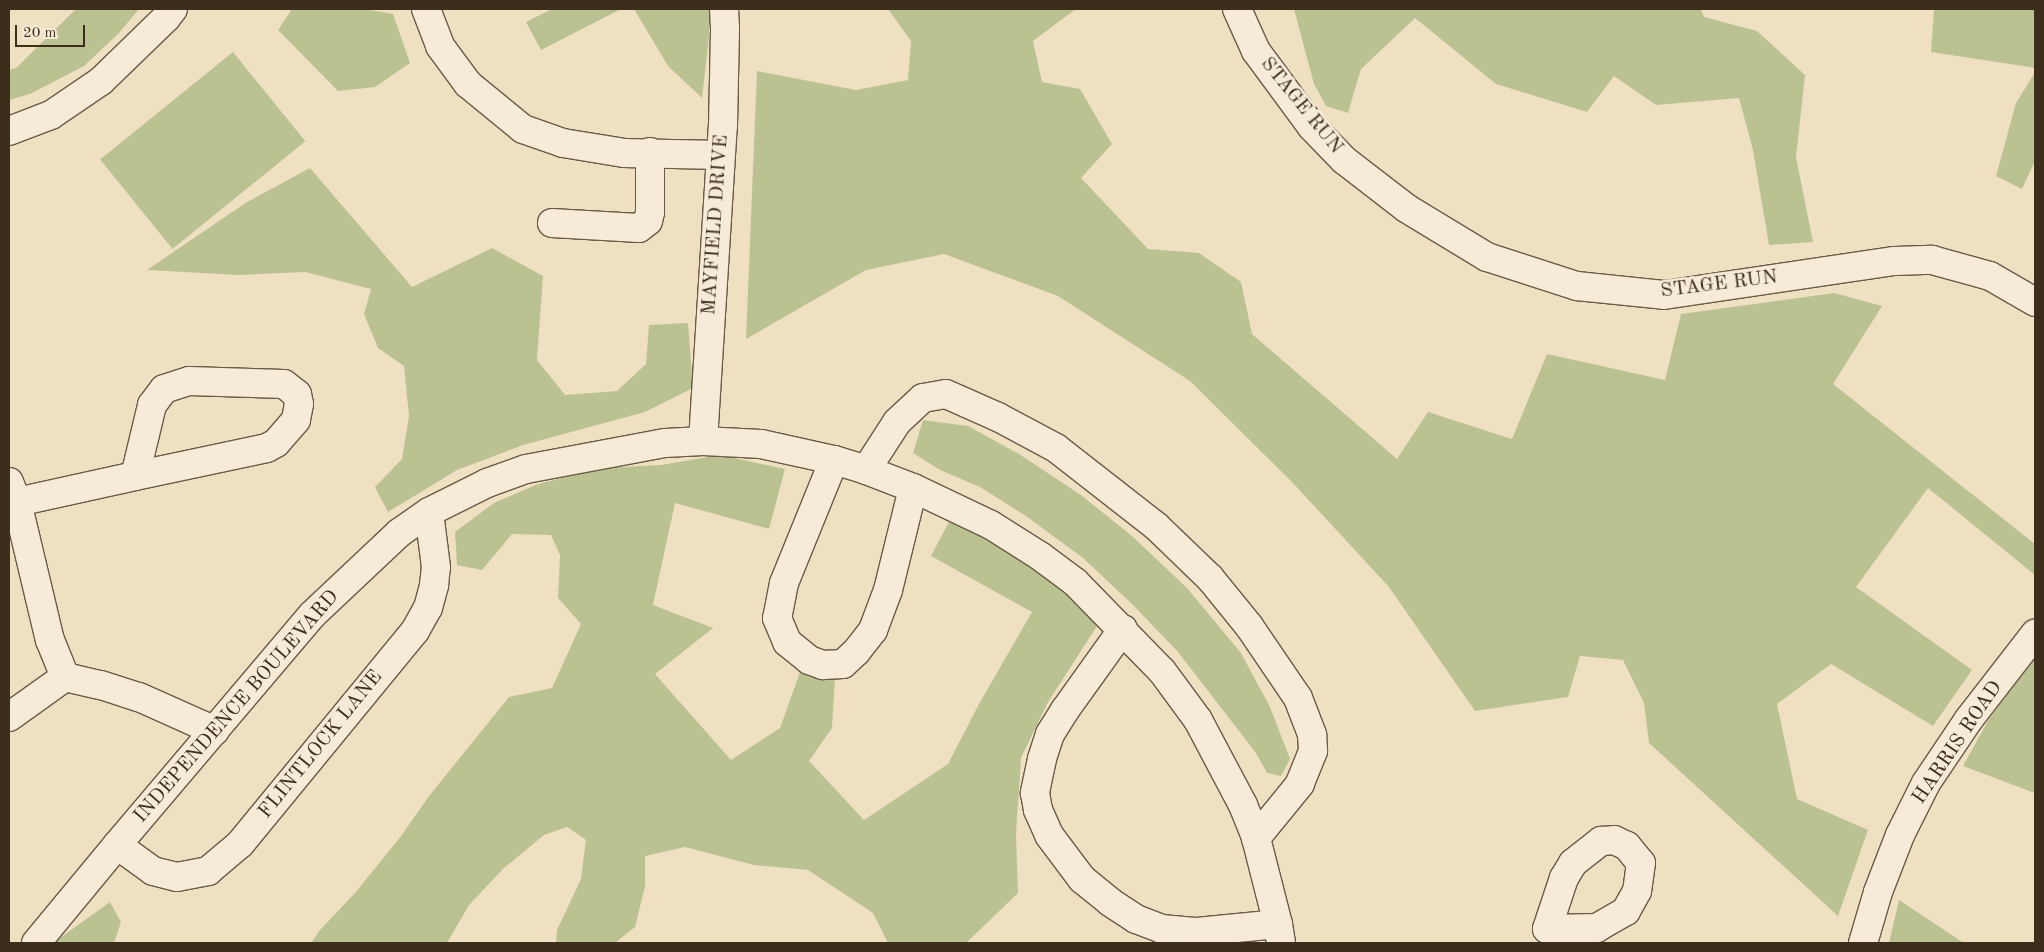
<!DOCTYPE html>
<style>
body{margin:0}
#map{position:relative;width:2044px;height:952px;overflow:hidden;background:#f0e0c2;font-family:"Old Standard TT",serif}
div>[style]{position:absolute}
.green>*{inset:0;background:#bbc292;transform-origin:0 0}
.roads{filter:drop-shadow(1px 0 #6a5a46) drop-shadow(-1px 0 #6a5a46) drop-shadow(0 1px #6a5a46) drop-shadow(0 -1px #6a5a46)}
.street>*{height:28px;margin:-14px;padding:0 14px;transform-origin:14px;border-radius:14px;background:#f5ebd7}
.secondary>*{height:28px;margin:-14px;padding:0 14px;transform-origin:14px;border-radius:14px;background:#f5ebd7}
span{translate:-50% -50%;white-space:nowrap;text-align:center;line-height:1.15;-webkit-text-stroke:5px #f5ebd7;paint-order:stroke}
.street-label{font-size:20px;color:#3d2e1c}
.frame{position:absolute;inset:0;border:10px solid #3d2e1c;pointer-events:none}
.scale{position:absolute;left:15px;top:25px;width:70px;height:22px;box-sizing:border-box;border:2px solid #3d2e1c;border-top:0;padding-left:6px;font-size:15px;line-height:18px;white-space:nowrap;color:#3d2e1c;-webkit-text-stroke:4px #f5ebd7;paint-order:stroke}
</style>
<div id="map">
<div class="green">
<i style="clip-path:polygon(76px 9px,139px 9px,119px 33px,84px 66px,30px 94px,9px 100px,9px 70px,16px 68px)"></i>
<i style="clip-path:polygon(292px 9px,365px 9px,393px 14px,410px 63px,375px 87px,338px 91px,278px 30px)"></i>
<i style="clip-path:polygon(552px 9px,621px 9px,541px 50px,526px 22px)"></i>
<i style="clip-path:polygon(634px 9px,710px 9px,709px 37px,702px 98px,668px 66px)"></i>
<i style="clip-path:polygon(888px 9px,1076px 9px,1033px 41px,1042px 82px,1080px 89px,1112px 144px,1081px 178px,1148px 249px,1199px 253px,1241px 282px,1252px 334px,1397px 459px,1428px 412px,1512px 439px,1547px 354px,1665px 380px,1681px 314px,1834px 293px,1882px 306px,1833px 384px,2035px 544px,2035px 575px,1928px 488px,1856px 587px,1972px 670px,1933px 726px,1831px 664px,1777px 704px,1797px 799px,1868px 830px,1838px 916px,1649px 743px,1644px 703px,1623px 660px,1580px 656px,1568px 697px,1475px 711px,1389px 587px,1292px 482px,1190px 381px,1058px 296px,944px 254px,866px 270px,746px 339px,757px 71px,856px 90px,908px 80px,911px 41px)"></i>
<i style="clip-path:polygon(1294px 9px,1701px 9px,1704px 17px,1757px 31px,1805px 75px,1796px 157px,1813px 242px,1769px 245px,1753px 150px,1739px 98px,1656px 105px,1614px 76px,1587px 112px,1496px 84px,1415px 18px,1361px 69px,1348px 113px,1326px 106px,1314px 84px)"></i>
<i style="clip-path:polygon(1934px 9px,2035px 9px,2035px 68px,1931px 52px)"></i>
<i style="left:233px;top:52px;width:115px;height:171px;rotate:51deg"></i>
<i style="clip-path:polygon(2035px 72px,2035px 161px,2022px 189px,1996px 176px,2016px 103px)"></i>
<i style="clip-path:polygon(310px 168px,412px 287px,492px 248px,543px 276px,537px 360px,565px 395px,617px 391px,646px 364px,649px 325px,688px 323px,693px 388px,645px 412px,523px 445px,457px 470px,388px 512px,375px 487px,402px 459px,409px 416px,404px 366px,378px 348px,364px 314px,371px 289px,305px 272px,239px 275px,147px 270px,247px 202px)"></i>
<i style="clip-path:polygon(923px 420px,968px 426px,1019px 454px,1081px 495px,1132px 536px,1187px 588px,1241px 653px,1270px 707px,1290px 759px,1281px 776px,1267px 773px,1256px 753px,1178px 652px,1133px 605px,1083px 558px,1026px 516px,980px 487px,940px 470px,913px 453px)"></i>
<i style="clip-path:polygon(720px 455px,785px 469px,769px 529px,675px 503px,653px 605px,713px 628px,655px 674px,731px 760px,780px 728px,800px 672px,835px 677px,832px 728px,809px 761px,864px 820px,948px 764px,979px 704px,1032px 612px,931px 556px,952px 516px,1024px 558px,1099px 623px,1048px 702px,1021px 758px,1016px 834px,1018px 893px,966px 943px,888px 943px,873px 913px,808px 870px,754px 865px,685px 847px,645px 856px,645px 886px,635px 927px,615px 943px,556px 943px,557px 930px,581px 879px,586px 840px,567px 827px,544px 835px,504px 868px,469px 905px,447px 943px,311px 943px,320px 930px,355px 893px,401px 836px,429px 796px,509px 697px,552px 688px,581px 624px,558px 598px,560px 555px,551px 535px,512px 534px,482px 570px,457px 565px,455px 532px,494px 503px,538px 484px,602px 468px,661px 465px)"></i>
<i style="clip-path:polygon(2035px 658px,2035px 793px,1963px 766px,1989px 719px)"></i>
<i style="clip-path:polygon(1899px 900px,1964px 943px,1889px 943px)"></i>
<i style="clip-path:polygon(110px 902px,121px 922px,114px 943px,53px 943px)"></i>
</div>
<div class="roads">
<div class="street">
<i style="left:426px;top:9px;width:40px;rotate:69deg"></i>
<i style="left:440px;top:46px;width:47px;rotate:53.6deg"></i>
<i style="left:468px;top:84px;width:71px;rotate:39.3deg"></i>
<i style="left:523px;top:129px;width:42px;rotate:19.3deg"></i>
<i style="left:563px;top:143px;width:63px;rotate:9.2deg"></i>
<i style="left:625px;top:153px;width:95px;rotate:1.2deg"></i>
<i style="left:1237px;top:9px;width:46px;rotate:65.7deg"></i>
<i style="left:1256px;top:51px;width:94px;rotate:53.6deg"></i>
<i style="left:1312px;top:127px;width:46px;rotate:45.9deg"></i>
<i style="left:1344px;top:160px;width:78px;rotate:37.7deg"></i>
<i style="left:1406px;top:208px;width:95px;rotate:31.2deg"></i>
<i style="left:1487px;top:257px;width:95px;rotate:17.9deg"></i>
<i style="left:1577px;top:286px;width:87px;rotate:5.9deg"></i>
<i style="left:1664px;top:295px;width:233px;rotate:-8.4deg"></i>
<i style="left:1895px;top:261px;width:37px;rotate:-2deg"></i>
<i style="left:1932px;top:260px;width:60px;rotate:15.4deg"></i>
<i style="left:1990px;top:276px;width:52px;rotate:30deg"></i>
<i style="left:9px;top:131px;width:45px;rotate:-20.9deg"></i>
<i style="left:51px;top:115px;width:60px;rotate:-34.2deg"></i>
<i style="left:101px;top:81px;width:91px;rotate:-44.1deg"></i>
<i style="left:166px;top:18px;width:11px;rotate:-52deg"></i>
<i style="left:552px;top:223px;width:87px;rotate:3.3deg"></i>
<i style="left:639px;top:228px;width:11px;rotate:-38deg"></i>
<i style="left:648px;top:221px;width:9px;rotate:-77deg"></i>
<i style="left:650px;top:212px;width:60px;rotate:-90deg"></i>
<i style="left:189px;top:381px;width:95px;rotate:1.8deg"></i>
<i style="left:284px;top:384px;width:16px;rotate:38deg"></i>
<i style="left:297px;top:394px;width:10px;rotate:79deg"></i>
<i style="left:299px;top:404px;width:16px;rotate:101deg"></i>
<i style="left:296px;top:420px;width:30px;rotate:131deg"></i>
<i style="left:276px;top:443px;width:10px;rotate:151deg"></i>
<i style="left:267px;top:448px;width:135px;rotate:168deg"></i>
<i style="left:135px;top:476px;width:73px;rotate:-76.5deg"></i>
<i style="left:152px;top:405px;width:20px;rotate:-53deg"></i>
<i style="left:164px;top:389px;width:26px;rotate:-18deg"></i>
<i style="left:703px;top:441px;width:316px;rotate:-86.4deg"></i>
<i style="left:723px;top:126px;width:98px;rotate:-88.8deg"></i>
<i style="left:725px;top:28px;width:19px;rotate:-93deg"></i>
<i style="left:834px;top:460px;width:133px;rotate:112.1deg"></i>
<i style="left:784px;top:583px;width:36px;rotate:101deg"></i>
<i style="left:777px;top:618px;width:26px;rotate:67deg"></i>
<i style="left:787px;top:642px;width:28px;rotate:39deg"></i>
<i style="left:809px;top:660px;width:15px;rotate:20deg"></i>
<i style="left:823px;top:665px;width:20px;rotate:-3deg"></i>
<i style="left:843px;top:664px;width:18px;rotate:-43deg"></i>
<i style="left:856px;top:652px;width:28px;rotate:-52deg"></i>
<i style="left:873px;top:630px;width:43px;rotate:-69.4deg"></i>
<i style="left:888px;top:590px;width:105px;rotate:-76.2deg"></i>
<i style="left:866px;top:470px;width:57px;rotate:-57.1deg"></i>
<i style="left:897px;top:422px;width:35px;rotate:-43deg"></i>
<i style="left:923px;top:398px;width:23px;rotate:-10deg"></i>
<i style="left:946px;top:394px;width:57px;rotate:23.9deg"></i>
<i style="left:998px;top:417px;width:66px;rotate:28.1deg"></i>
<i style="left:1056px;top:448px;width:128px;rotate:38deg"></i>
<i style="left:1157px;top:527px;width:74px;rotate:43.9deg"></i>
<i style="left:1210px;top:578px;width:62px;rotate:50.9deg"></i>
<i style="left:1249px;top:626px;width:87px;rotate:55.8deg"></i>
<i style="left:1298px;top:698px;width:40px;rotate:69deg"></i>
<i style="left:1312px;top:735px;width:16px;rotate:86deg"></i>
<i style="left:1313px;top:751px;width:35px;rotate:112deg"></i>
<i style="left:1300px;top:784px;width:70px;rotate:129.2deg"></i>
<i style="left:9px;top:482px;width:22px;rotate:68deg"></i>
<i style="left:17px;top:502px;width:142px;rotate:76.6deg"></i>
<i style="left:50px;top:640px;width:40px;rotate:68deg"></i>
<i style="left:65px;top:677px;width:37px;rotate:13deg"></i>
<i style="left:101px;top:685px;width:40px;rotate:18deg"></i>
<i style="left:139px;top:697px;width:83px;rotate:24.1deg"></i>
<i style="left:17px;top:502px;width:121px;rotate:-12.4deg"></i>
<i style="left:1123px;top:629px;width:100px;rotate:125.6deg"></i>
<i style="left:1065px;top:710px;width:28px;rotate:122deg"></i>
<i style="left:1050px;top:734px;width:26px;rotate:108deg"></i>
<i style="left:1042px;top:759px;width:35px;rotate:102deg"></i>
<i style="left:1035px;top:793px;width:17px;rotate:80deg"></i>
<i style="left:1038px;top:810px;width:27px;rotate:66deg"></i>
<i style="left:1049px;top:835px;width:55px;rotate:53.1deg"></i>
<i style="left:1082px;top:879px;width:36px;rotate:39deg"></i>
<i style="left:1110px;top:902px;width:31px;rotate:33deg"></i>
<i style="left:1136px;top:919px;width:28px;rotate:21deg"></i>
<i style="left:1162px;top:929px;width:33px;rotate:5deg"></i>
<i style="left:1195px;top:932px;width:83px;rotate:-5.5deg"></i>
<i style="left:9px;top:717px;width:69px;rotate:-35.5deg"></i>
<i style="left:1614px;top:840px;width:14px;rotate:25deg"></i>
<i style="left:1627px;top:846px;width:22px;rotate:51deg"></i>
<i style="left:1641px;top:863px;width:28px;rotate:98deg"></i>
<i style="left:1637px;top:891px;width:23px;rotate:119deg"></i>
<i style="left:1626px;top:911px;width:34px;rotate:150deg"></i>
<i style="left:1597px;top:928px;width:50px;rotate:178.9deg"></i>
<i style="left:1547px;top:929px;width:54px;rotate:-71.6deg"></i>
<i style="left:1564px;top:878px;width:17px;rotate:-59deg"></i>
<i style="left:1573px;top:863px;width:36px;rotate:-38deg"></i>
<i style="left:1601px;top:841px;width:13px;rotate:-4deg"></i>
<i style="left:117px;top:845px;width:44px;rotate:35.8deg"></i>
<i style="left:153px;top:871px;width:25px;rotate:14deg"></i>
<i style="left:177px;top:877px;width:32px;rotate:-11deg"></i>
<i style="left:208px;top:871px;width:42px;rotate:-40.2deg"></i>
<i style="left:240px;top:844px;width:276px;rotate:-50.6deg"></i>
<i style="left:415px;top:631px;width:26px;rotate:-61deg"></i>
<i style="left:428px;top:608px;width:24px;rotate:-75deg"></i>
<i style="left:434px;top:585px;width:18px;rotate:-84deg"></i>
<i style="left:436px;top:567px;width:55px;rotate:-97.3deg"></i>
<i style="left:36px;top:943px;width:127px;rotate:-50.4deg"></i>
<i style="left:117px;top:845px;width:302px;rotate:-49.7deg"></i>
<i style="left:312px;top:615px;width:120px;rotate:-43.3deg"></i>
<i style="left:399px;top:533px;width:37px;rotate:-35deg"></i>
<i style="left:429px;top:512px;width:65px;rotate:-26.6deg"></i>
<i style="left:487px;top:483px;width:41px;rotate:-19.7deg"></i>
<i style="left:526px;top:469px;width:141px;rotate:-10.6deg"></i>
<i style="left:665px;top:443px;width:38px;rotate:-3deg"></i>
<i style="left:703px;top:441px;width:58px;rotate:3deg"></i>
<i style="left:761px;top:444px;width:75px;rotate:12.4deg"></i>
<i style="left:834px;top:460px;width:34px;rotate:17deg"></i>
<i style="left:866px;top:470px;width:50px;rotate:21deg"></i>
<i style="left:913px;top:488px;width:86px;rotate:25.4deg"></i>
<i style="left:991px;top:525px;width:58px;rotate:32.3deg"></i>
<i style="left:1040px;top:556px;width:44px;rotate:36.6deg"></i>
<i style="left:1075px;top:582px;width:124px;rotate:45.7deg"></i>
<i style="left:1162px;top:671px;width:61px;rotate:53.7deg"></i>
<i style="left:1198px;top:720px;width:96px;rotate:62.1deg"></i>
<i style="left:1243px;top:805px;width:35px;rotate:68deg"></i>
<i style="left:1256px;top:838px;width:89px;rotate:75.7deg"></i>
<i style="left:1278px;top:924px;width:19px;rotate:81deg"></i>
</div>
<div class="secondary">
<i style="left:1863px;top:943px;width:53px;rotate:-73.6deg"></i>
<i style="left:1878px;top:892px;width:61px;rotate:-68.9deg"></i>
<i style="left:1900px;top:835px;width:58px;rotate:-63.4deg"></i>
<i style="left:1926px;top:783px;width:77px;rotate:-56.1deg"></i>
<i style="left:1969px;top:719px;width:108px;rotate:-52.2deg"></i>
</div>
</div>
<div class="street-label">
<span style="left:1301px;top:106px;rotate:51deg">STAGE RUN</span>
<span style="left:716px;top:225px;rotate:-86deg">MAYFIELD DRIVE</span>
<span style="left:1719px;top:285px;rotate:-7deg">STAGE RUN</span>
<span style="left:237px;top:707px;rotate:-49deg">INDEPENDENCE BOULEVARD</span>
<span style="left:1958px;top:743px;rotate:-56deg">HARRIS ROAD</span>
<span style="left:321px;top:745px;rotate:-51deg">FLINTLOCK LANE</span>
</div>
<div class="frame"></div>
<div class="scale">20 m</div>
</div>
